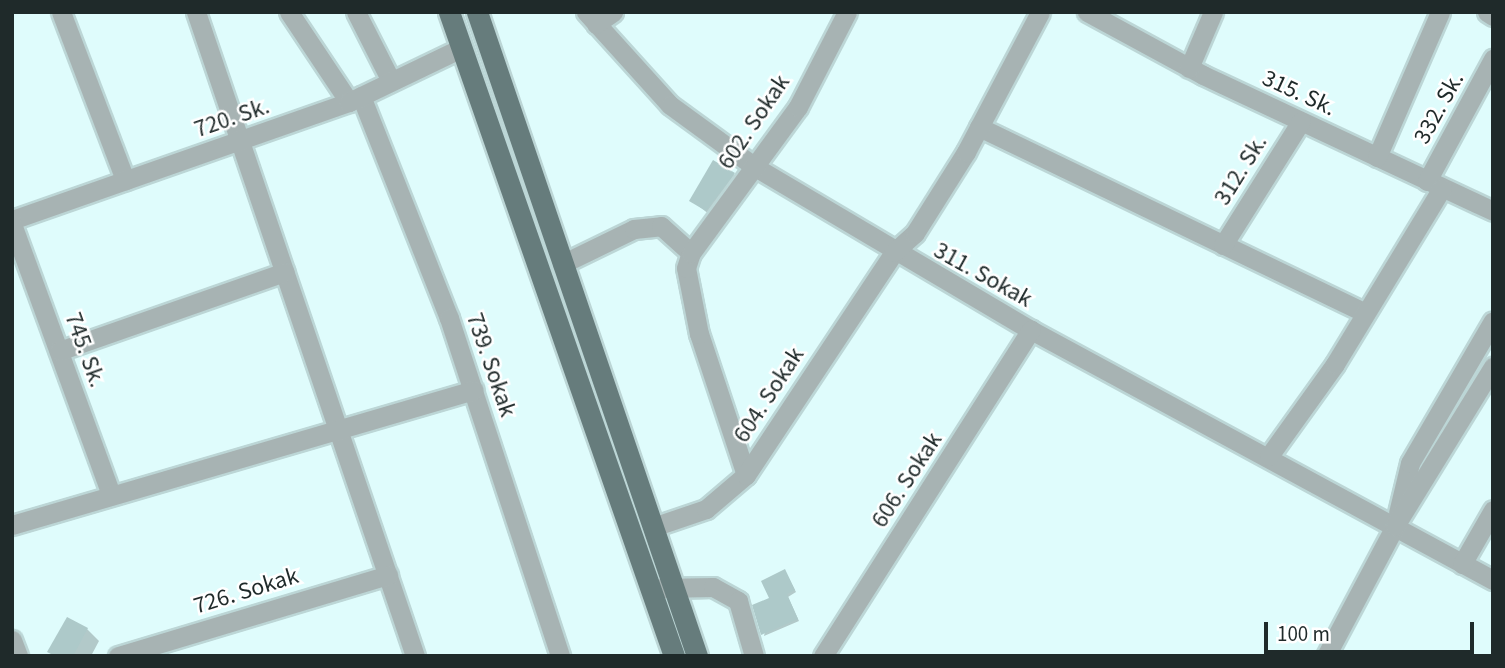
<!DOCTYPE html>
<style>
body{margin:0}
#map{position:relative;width:1505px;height:668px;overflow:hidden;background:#dffcfc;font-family:"Source Sans 3",sans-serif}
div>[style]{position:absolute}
.shadow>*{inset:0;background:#0003}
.building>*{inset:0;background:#adc9c9}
.roads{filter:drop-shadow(2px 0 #bcd6d6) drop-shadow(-2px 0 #bcd6d6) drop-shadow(0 2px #bcd6d6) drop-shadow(0 -2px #bcd6d6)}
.minor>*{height:19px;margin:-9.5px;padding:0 9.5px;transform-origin:9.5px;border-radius:9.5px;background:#a7b3b3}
.major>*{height:21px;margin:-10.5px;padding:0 10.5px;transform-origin:10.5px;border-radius:10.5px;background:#667c7c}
span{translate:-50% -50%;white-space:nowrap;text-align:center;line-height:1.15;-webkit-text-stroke:5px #fff;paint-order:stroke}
.street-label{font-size:24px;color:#1f2a2a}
.frame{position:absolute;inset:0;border:14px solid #1f2a2a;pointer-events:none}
.scale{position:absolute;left:1264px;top:622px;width:210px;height:32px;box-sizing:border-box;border:4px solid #1f2a2a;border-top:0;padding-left:9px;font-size:21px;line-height:24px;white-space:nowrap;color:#1f2a2a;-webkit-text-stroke:5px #fff;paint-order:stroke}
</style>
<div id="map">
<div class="shadow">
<i style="clip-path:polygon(733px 174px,745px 186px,719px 222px,691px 200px)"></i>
<i style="clip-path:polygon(785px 571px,796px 592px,788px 597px,799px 621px,764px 636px,772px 599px)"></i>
<i style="clip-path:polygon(87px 629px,99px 641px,91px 656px,54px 656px,50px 652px)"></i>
</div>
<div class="building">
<i style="clip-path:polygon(713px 160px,735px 173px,706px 211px,689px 201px)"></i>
<i style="clip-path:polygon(785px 569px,795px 590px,787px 594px,798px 619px,761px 635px,752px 605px,769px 598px,761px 581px)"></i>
<i style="clip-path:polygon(67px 617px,88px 628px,73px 656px,55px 656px,47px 652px)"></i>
</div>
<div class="roads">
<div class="minor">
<i style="left:61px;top:12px;width:180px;rotate:69.1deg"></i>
<i style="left:196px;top:12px;width:680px;rotate:71.22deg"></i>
<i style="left:289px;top:12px;width:108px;rotate:56.3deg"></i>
<i style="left:356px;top:12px;width:77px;rotate:63.1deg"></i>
<i style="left:586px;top:12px;width:125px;rotate:47.9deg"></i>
<i style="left:670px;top:105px;width:105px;rotate:36.1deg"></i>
<i style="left:755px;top:167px;width:321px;rotate:30.6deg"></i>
<i style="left:1031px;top:330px;width:525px;rotate:28.42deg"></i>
<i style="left:1087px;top:12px;width:132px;rotate:28.5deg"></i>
<i style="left:1203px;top:75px;width:320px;rotate:25.1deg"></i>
<i style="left:1487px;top:12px;width:7px;rotate:34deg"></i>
<i style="left:596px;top:24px;width:21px;rotate:-35deg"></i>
<i style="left:1189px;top:68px;width:61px;rotate:-66.8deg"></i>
<i style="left:361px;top:96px;width:239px;rotate:68.4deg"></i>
<i style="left:449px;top:318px;width:356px;rotate:71.8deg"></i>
<i style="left:979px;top:127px;width:428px;rotate:25.7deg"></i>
<i style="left:1377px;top:157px;width:158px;rotate:-66.5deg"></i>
<i style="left:1427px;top:181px;width:139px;rotate:-61.6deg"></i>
<i style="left:12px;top:220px;width:357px;rotate:-19.3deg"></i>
<i style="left:349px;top:102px;width:124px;rotate:-25.7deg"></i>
<i style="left:12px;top:224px;width:288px;rotate:69.9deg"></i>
<i style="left:1223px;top:245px;width:146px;rotate:-57.8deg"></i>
<i style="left:562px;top:264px;width:80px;rotate:-25.9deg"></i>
<i style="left:634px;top:229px;width:27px;rotate:-6deg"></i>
<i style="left:661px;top:226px;width:40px;rotate:42deg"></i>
<i style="left:59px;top:351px;width:239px;rotate:-19.3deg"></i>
<i style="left:1269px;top:456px;width:113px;rotate:-54.3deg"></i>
<i style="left:1335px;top:364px;width:206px;rotate:-58.7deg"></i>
<i style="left:746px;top:475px;width:149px;rotate:-108.4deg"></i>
<i style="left:699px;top:334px;width:67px;rotate:-101.1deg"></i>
<i style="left:686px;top:268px;width:16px;rotate:-72deg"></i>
<i style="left:691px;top:253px;width:181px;rotate:-53.8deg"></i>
<i style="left:798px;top:107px;width:107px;rotate:-62.7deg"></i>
<i style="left:1398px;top:513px;width:51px;rotate:-76.5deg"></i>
<i style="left:1410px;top:463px;width:164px;rotate:-59.7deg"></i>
<i style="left:12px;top:525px;width:481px;rotate:-16.3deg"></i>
<i style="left:653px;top:527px;width:56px;rotate:-18.8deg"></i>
<i style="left:706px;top:509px;width:52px;rotate:-40.4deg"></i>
<i style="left:746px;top:475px;width:268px;rotate:-56.4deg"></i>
<i style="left:894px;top:252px;width:28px;rotate:-42deg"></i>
<i style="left:915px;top:233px;width:96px;rotate:-57.8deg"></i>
<i style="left:966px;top:152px;width:158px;rotate:-62.1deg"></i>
<i style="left:1462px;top:564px;width:62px;rotate:-60.1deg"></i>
<i style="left:661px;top:588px;width:52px;rotate:-1.1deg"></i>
<i style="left:713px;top:587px;width:29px;rotate:29deg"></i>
<i style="left:738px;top:601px;width:57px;rotate:73.8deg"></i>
<i style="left:12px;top:640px;width:17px;rotate:69deg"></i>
<i style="left:118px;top:656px;width:282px;rotate:-16.7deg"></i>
<i style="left:823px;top:656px;width:387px;rotate:-57.5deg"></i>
<i style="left:1326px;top:656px;width:147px;rotate:-62deg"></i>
<i style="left:1395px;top:526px;width:187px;rotate:-58.4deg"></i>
</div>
<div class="major">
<i style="left:449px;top:12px;width:682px;rotate:70.74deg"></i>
<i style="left:477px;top:12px;width:681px;rotate:71.14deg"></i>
</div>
</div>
<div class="street-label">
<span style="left:1299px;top:93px;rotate:25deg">315. Sk.</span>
<span style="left:1439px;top:108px;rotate:-61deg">332. Sk.</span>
<span style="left:232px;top:118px;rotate:-19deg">720. Sk.</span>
<span style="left:754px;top:122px;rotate:-56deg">602. Sokak</span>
<span style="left:1241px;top:170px;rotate:-58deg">312. Sk.</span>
<span style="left:983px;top:275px;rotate:29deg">311. Sokak</span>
<span style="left:85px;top:350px;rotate:70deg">745. Sk.</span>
<span style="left:491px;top:365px;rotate:71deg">739. Sokak</span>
<span style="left:769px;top:395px;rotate:-57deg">604. Sokak</span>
<span style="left:907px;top:480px;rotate:-57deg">606. Sokak</span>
<span style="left:246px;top:591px;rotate:-17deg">726. Sokak</span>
</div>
<div class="frame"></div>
<div class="scale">100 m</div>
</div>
